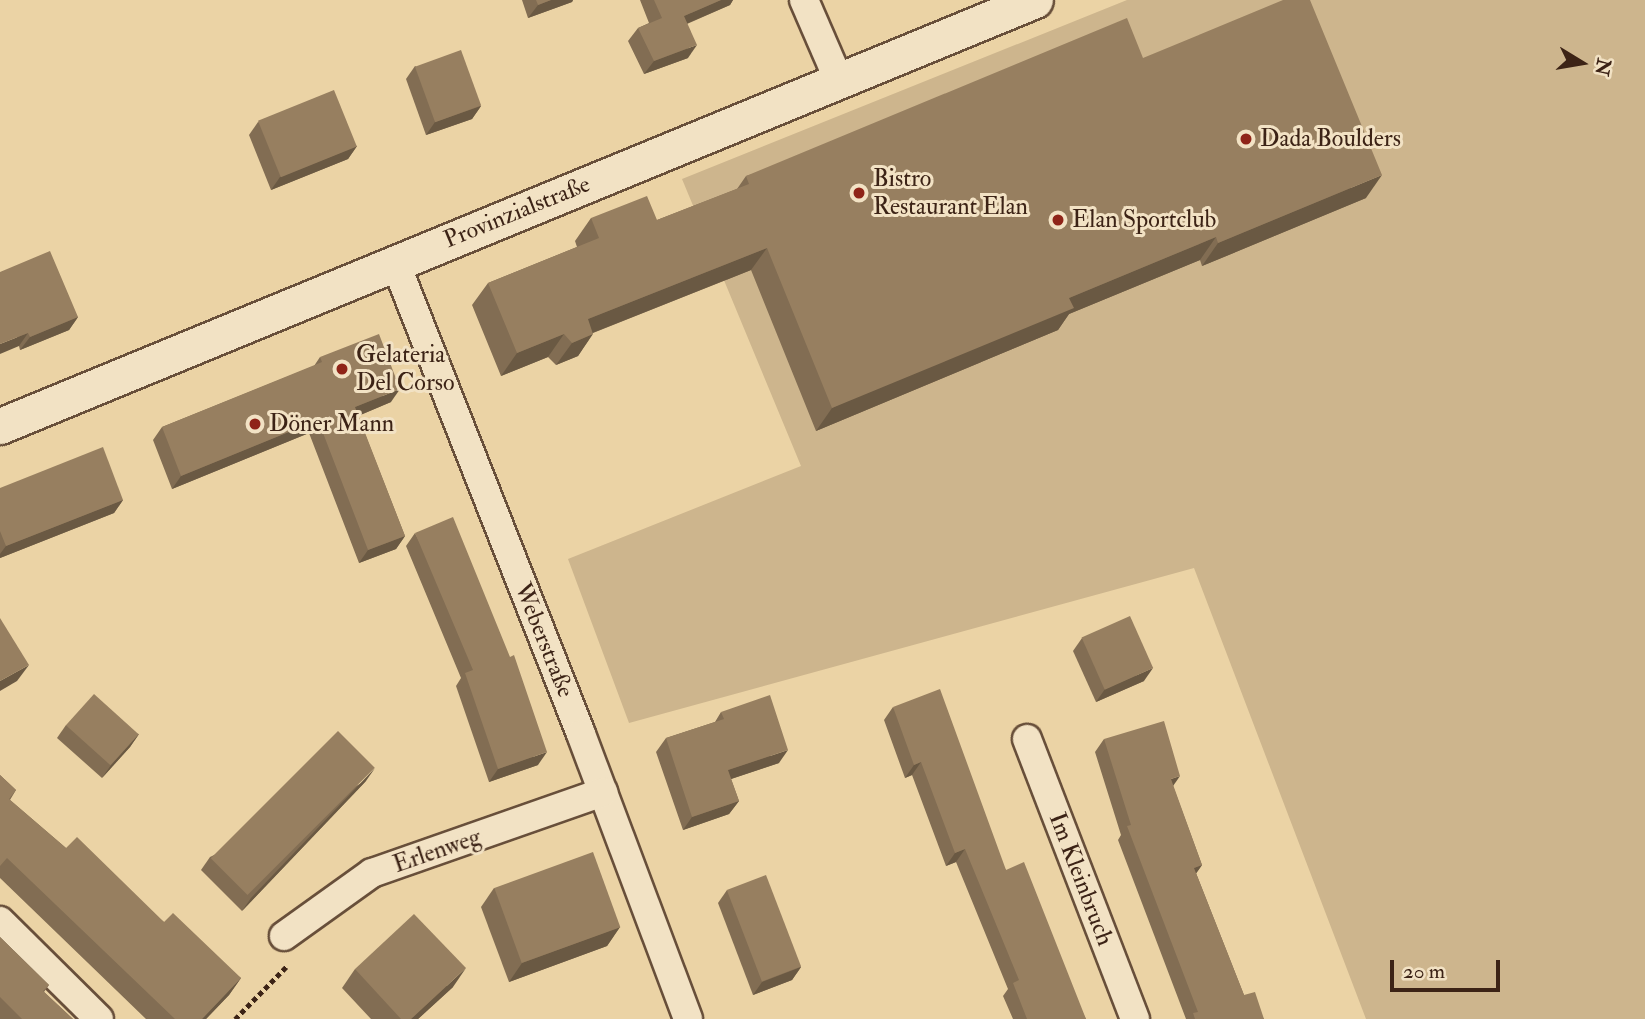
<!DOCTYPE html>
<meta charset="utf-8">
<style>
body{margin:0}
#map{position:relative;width:1645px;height:1019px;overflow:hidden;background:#ebd3a5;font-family:"IM FELL Double Pica",serif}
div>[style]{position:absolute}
.green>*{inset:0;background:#cdb58d}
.path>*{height:4.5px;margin-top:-2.25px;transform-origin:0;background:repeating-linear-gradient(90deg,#3c2316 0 5px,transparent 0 8.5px)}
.roads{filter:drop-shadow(2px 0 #684f3a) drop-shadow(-2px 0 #684f3a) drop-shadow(0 2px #684f3a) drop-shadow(0 -2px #684f3a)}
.minor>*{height:28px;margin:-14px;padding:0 14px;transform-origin:14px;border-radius:14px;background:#f2e2c4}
.tertiary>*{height:35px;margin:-17.5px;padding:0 17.5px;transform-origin:17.5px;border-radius:17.5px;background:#f2e2c4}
.wall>*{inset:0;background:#826d53}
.shaded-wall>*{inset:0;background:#6a5943}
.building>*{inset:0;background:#977f60;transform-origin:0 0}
.dots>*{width:19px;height:19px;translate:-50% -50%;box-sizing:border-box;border:4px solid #f2e2c4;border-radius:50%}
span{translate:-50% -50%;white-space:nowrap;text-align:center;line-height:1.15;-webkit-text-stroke:6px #f2e2c4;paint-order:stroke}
.poi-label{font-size:24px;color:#3c2316}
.left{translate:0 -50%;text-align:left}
.street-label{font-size:24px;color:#3c2316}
.north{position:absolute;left:1547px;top:28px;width:70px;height:70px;-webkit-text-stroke:5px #f2e2c4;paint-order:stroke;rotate:101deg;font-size:19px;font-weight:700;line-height:28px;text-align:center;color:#3c2316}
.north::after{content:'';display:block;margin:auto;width:24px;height:32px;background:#3c2316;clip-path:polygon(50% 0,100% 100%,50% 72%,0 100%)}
.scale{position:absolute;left:1390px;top:960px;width:110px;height:32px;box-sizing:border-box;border:4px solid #3c2316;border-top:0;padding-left:9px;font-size:21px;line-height:24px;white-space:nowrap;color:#3c2316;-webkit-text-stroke:5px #f2e2c4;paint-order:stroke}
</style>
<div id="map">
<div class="green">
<i style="clip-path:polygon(1127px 0,1645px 0,1645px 1019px,1366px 1019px,1194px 568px,629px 723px,568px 559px,801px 466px,682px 179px)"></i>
</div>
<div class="path">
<i style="left:235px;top:1019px;width:73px;rotate:-45.6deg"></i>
</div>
<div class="roads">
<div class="minor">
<i style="left:804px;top:0;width:88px;rotate:66.6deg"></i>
<i style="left:395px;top:262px;width:507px;rotate:68.49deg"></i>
<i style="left:581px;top:734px;width:304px;rotate:69.4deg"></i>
<i style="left:1027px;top:739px;width:300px;rotate:68.9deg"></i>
<i style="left:0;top:921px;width:139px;rotate:44.7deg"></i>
<i style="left:284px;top:936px;width:108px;rotate:-35.6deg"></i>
<i style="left:372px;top:873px;width:245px;rotate:-19.3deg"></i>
</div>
<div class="tertiary">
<i style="left:0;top:426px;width:1119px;rotate:-22.37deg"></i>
</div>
</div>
<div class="wall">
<i style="clip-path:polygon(522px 0,573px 0,572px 2px,528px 18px)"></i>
<i style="clip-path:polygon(640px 0,733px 0,730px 5px,687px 24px,688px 58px,644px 74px,628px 41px,638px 28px,649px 23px)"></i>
<i style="clip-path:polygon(1143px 58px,1366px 198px,1202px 266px,1200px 260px,1069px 314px,1058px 330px,816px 431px,751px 270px,593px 333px,578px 356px,556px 365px,548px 357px,501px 376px,472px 305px,488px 283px,577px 247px,575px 241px,591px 218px,657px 220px,737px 189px,746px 176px)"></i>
<i style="clip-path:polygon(415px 66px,481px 106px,472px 119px,426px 135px,406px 79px)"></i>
<i style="clip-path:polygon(258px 122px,357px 146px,348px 159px,271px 190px,249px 135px)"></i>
<i style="clip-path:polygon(0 272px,78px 317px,69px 330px,20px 350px)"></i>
<i style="clip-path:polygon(320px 357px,391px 402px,358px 416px,405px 536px,396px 549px,359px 563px,309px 433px,172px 489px,153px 440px,162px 427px,314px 366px)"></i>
<i style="clip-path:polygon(0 488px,123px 500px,114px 513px,0 558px)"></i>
<i style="clip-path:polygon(415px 533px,538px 765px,489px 782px,456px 686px,461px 678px,406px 546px)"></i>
<i style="clip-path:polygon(1082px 638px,1144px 681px,1096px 702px,1073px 651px)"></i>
<i style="clip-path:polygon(893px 707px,1006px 870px,1086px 1019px,1013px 1019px,1003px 996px,1008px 989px,956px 862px,946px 866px,912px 775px,905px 778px,884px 720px)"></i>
<i style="clip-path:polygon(721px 712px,779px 763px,731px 779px,739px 801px,729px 814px,683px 830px,656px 752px,666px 738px,715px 722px)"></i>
<i style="clip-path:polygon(66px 725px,139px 734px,130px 747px,102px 778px,57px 738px)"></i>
<i style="clip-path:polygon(1104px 739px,1173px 786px,1202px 865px,1196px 873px,1244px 995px,1264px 1019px,1186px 1019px,1118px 840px,1121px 835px,1095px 752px)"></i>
<i style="clip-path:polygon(0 775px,16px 790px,10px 800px,66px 848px,164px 922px,241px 978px,229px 995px,206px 1019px,146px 1019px,0 878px)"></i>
<i style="clip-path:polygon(366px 781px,242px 911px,201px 870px,210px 857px)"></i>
<i style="clip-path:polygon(494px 888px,620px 927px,607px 946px,509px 982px,481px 907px)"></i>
<i style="clip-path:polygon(727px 890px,801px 967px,792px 980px,753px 995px,718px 903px)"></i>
<i style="clip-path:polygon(0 937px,49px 985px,44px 992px,73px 1019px,0 1019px)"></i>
<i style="clip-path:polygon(355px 969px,453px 987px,418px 1019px,371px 1019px,342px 988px)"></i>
</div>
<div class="shaded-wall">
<i style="clip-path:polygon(551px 0,573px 0,572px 2px,528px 18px,538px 5px)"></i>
<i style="clip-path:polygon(721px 0,733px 0,730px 5px,674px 29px,684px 16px)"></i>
<i style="clip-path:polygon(697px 45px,688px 58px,644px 74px,654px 61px)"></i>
<i style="clip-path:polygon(481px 106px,472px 119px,426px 135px,435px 122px)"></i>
<i style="clip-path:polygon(357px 146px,348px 159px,271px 190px,280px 177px)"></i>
<i style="clip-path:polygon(1382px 175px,1366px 198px,1202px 266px,1218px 243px)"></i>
<i style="clip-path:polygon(1216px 237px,1200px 260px,1069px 314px,1058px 330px,816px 431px,832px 408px,1069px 298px)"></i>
<i style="clip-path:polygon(767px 248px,751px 270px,572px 341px,588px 319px)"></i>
<i style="clip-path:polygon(78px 317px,69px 330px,20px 350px,30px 337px)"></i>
<i style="clip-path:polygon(28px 333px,19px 346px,0 354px,0 344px)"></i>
<i style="clip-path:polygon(564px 334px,548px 357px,501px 376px,517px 353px)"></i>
<i style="clip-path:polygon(593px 334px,578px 356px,556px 365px,572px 343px)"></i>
<i style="clip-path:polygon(400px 389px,391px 402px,346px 421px,355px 407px)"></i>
<i style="clip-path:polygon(318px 420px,309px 433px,172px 489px,181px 476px)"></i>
<i style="clip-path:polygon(123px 500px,114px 513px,0 558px,0 554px,6px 546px)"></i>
<i style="clip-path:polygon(405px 536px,396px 549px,359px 563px,368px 550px)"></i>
<i style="clip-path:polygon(29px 665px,17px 681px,0 691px,0 681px)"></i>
<i style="clip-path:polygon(1153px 668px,1144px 681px,1096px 702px,1105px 689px)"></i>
<i style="clip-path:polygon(139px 734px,130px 747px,102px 778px,111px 765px)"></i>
<i style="clip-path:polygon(788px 750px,779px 763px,719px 783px,728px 770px)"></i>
<i style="clip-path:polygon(547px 752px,538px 765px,489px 782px,498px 769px)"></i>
<i style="clip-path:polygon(921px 762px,912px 775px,905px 778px,914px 765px)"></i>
<i style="clip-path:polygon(375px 768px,366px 781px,242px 911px,251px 898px)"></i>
<i style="clip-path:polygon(1180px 776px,1171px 789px,1171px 779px)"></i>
<i style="clip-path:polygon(739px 801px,729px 814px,683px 830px,692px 817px)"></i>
<i style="clip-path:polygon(965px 849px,956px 862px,946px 866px,955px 853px)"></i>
<i style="clip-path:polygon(1202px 865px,1193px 878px,1194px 868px)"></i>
<i style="clip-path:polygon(620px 927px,607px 946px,509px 982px,522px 963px)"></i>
<i style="clip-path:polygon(801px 967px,792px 980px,753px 995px,762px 982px)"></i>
<i style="clip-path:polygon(466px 968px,453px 987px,418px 1019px,411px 1019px)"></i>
<i style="clip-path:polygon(241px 978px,229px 995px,206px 1019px,202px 1019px)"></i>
</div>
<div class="building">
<i style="clip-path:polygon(536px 0,551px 0,538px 5px)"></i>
<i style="clip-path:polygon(654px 0,721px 0,684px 16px,697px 45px,654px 61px,638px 28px,662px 18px)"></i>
<i style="clip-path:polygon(1283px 0,1310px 0,1382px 175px,1218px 243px,1216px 237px,1069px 298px,1074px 308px,832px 408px,767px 248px,588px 319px,593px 334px,572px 343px,564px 334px,517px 353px,488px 283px,599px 238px,591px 218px,647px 196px,657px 220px,749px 184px,746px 176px,1127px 18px,1143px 58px)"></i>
<i style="left:461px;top:50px;width:59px;height:49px;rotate:70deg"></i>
<i style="left:334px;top:90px;width:61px;height:82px;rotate:68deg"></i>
<i style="clip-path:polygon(50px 251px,78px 317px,30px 337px,28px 333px,0 344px,0 272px)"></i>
<i style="clip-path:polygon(379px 334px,400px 389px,355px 407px,405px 536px,368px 550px,318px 420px,181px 476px,162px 427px,322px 362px,320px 357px)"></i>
<i style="clip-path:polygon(103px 447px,123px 500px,6px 546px,0 531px,0 488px)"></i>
<i style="clip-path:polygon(453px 517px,510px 657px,514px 655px,547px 752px,498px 769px,465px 673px,473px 670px,415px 533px)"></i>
<i style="left:1130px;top:616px;width:57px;height:53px;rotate:66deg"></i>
<i style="clip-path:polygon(0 618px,29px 665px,0 681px)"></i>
<i style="clip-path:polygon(940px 689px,1006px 870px,1024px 862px,1086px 1019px,1027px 1019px,1013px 983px,1019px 980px,965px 849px,955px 853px,921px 762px,914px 765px,893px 707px)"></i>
<i style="left:94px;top:694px;width:60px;height:42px;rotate:42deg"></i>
<i style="clip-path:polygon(770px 695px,788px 750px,728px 770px,739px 801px,692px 817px,666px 738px,724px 719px,721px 712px)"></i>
<i style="clip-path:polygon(1164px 721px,1180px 776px,1171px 779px,1202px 865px,1194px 868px,1244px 995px,1255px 992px,1264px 1019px,1195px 1019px,1193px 1013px,1198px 1012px,1127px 826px,1131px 825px,1104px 739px)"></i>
<i style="left:338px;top:731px;width:52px;height:180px;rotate:45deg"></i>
<i style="clip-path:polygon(0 775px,16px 790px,9px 799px,66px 848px,77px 837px,164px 922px,173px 913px,241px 978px,202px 1019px,175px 1019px,7px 858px,0 866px)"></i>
<i style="left:593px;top:852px;width:80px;height:105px;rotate:70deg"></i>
<i style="left:766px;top:875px;width:98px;height:42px;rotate:69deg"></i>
<i style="clip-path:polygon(414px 914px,466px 968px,411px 1019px,401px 1019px,355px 969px)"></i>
<i style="clip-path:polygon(0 937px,49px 985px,43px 991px,73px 1019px,22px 1019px,0 997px)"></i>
</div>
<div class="dots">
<i style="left:1246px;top:139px;background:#8f2418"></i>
<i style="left:859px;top:193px;background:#8f2418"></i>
<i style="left:1058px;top:220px;background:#8f2418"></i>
<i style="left:342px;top:369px;background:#8f2418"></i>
<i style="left:255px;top:424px;background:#8f2418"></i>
</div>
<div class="poi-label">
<span class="left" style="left:1260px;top:139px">Dada Boulders</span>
<span class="left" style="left:873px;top:193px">Bistro<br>Restaurant Elan</span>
<span class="left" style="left:1072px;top:220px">Elan Sportclub</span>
<span class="left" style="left:356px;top:369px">Gelateria<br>Del Corso</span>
<span class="left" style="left:269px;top:424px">Döner Mann</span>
</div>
<div class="street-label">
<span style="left:517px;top:212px;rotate:-22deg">Provinzialstraße</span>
<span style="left:544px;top:640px;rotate:68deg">Weberstraße</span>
<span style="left:437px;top:851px;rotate:-19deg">Erlenweg</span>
<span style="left:1081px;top:879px;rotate:69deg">Im Kleinbruch</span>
</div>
<div class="north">N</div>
<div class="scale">20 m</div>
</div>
